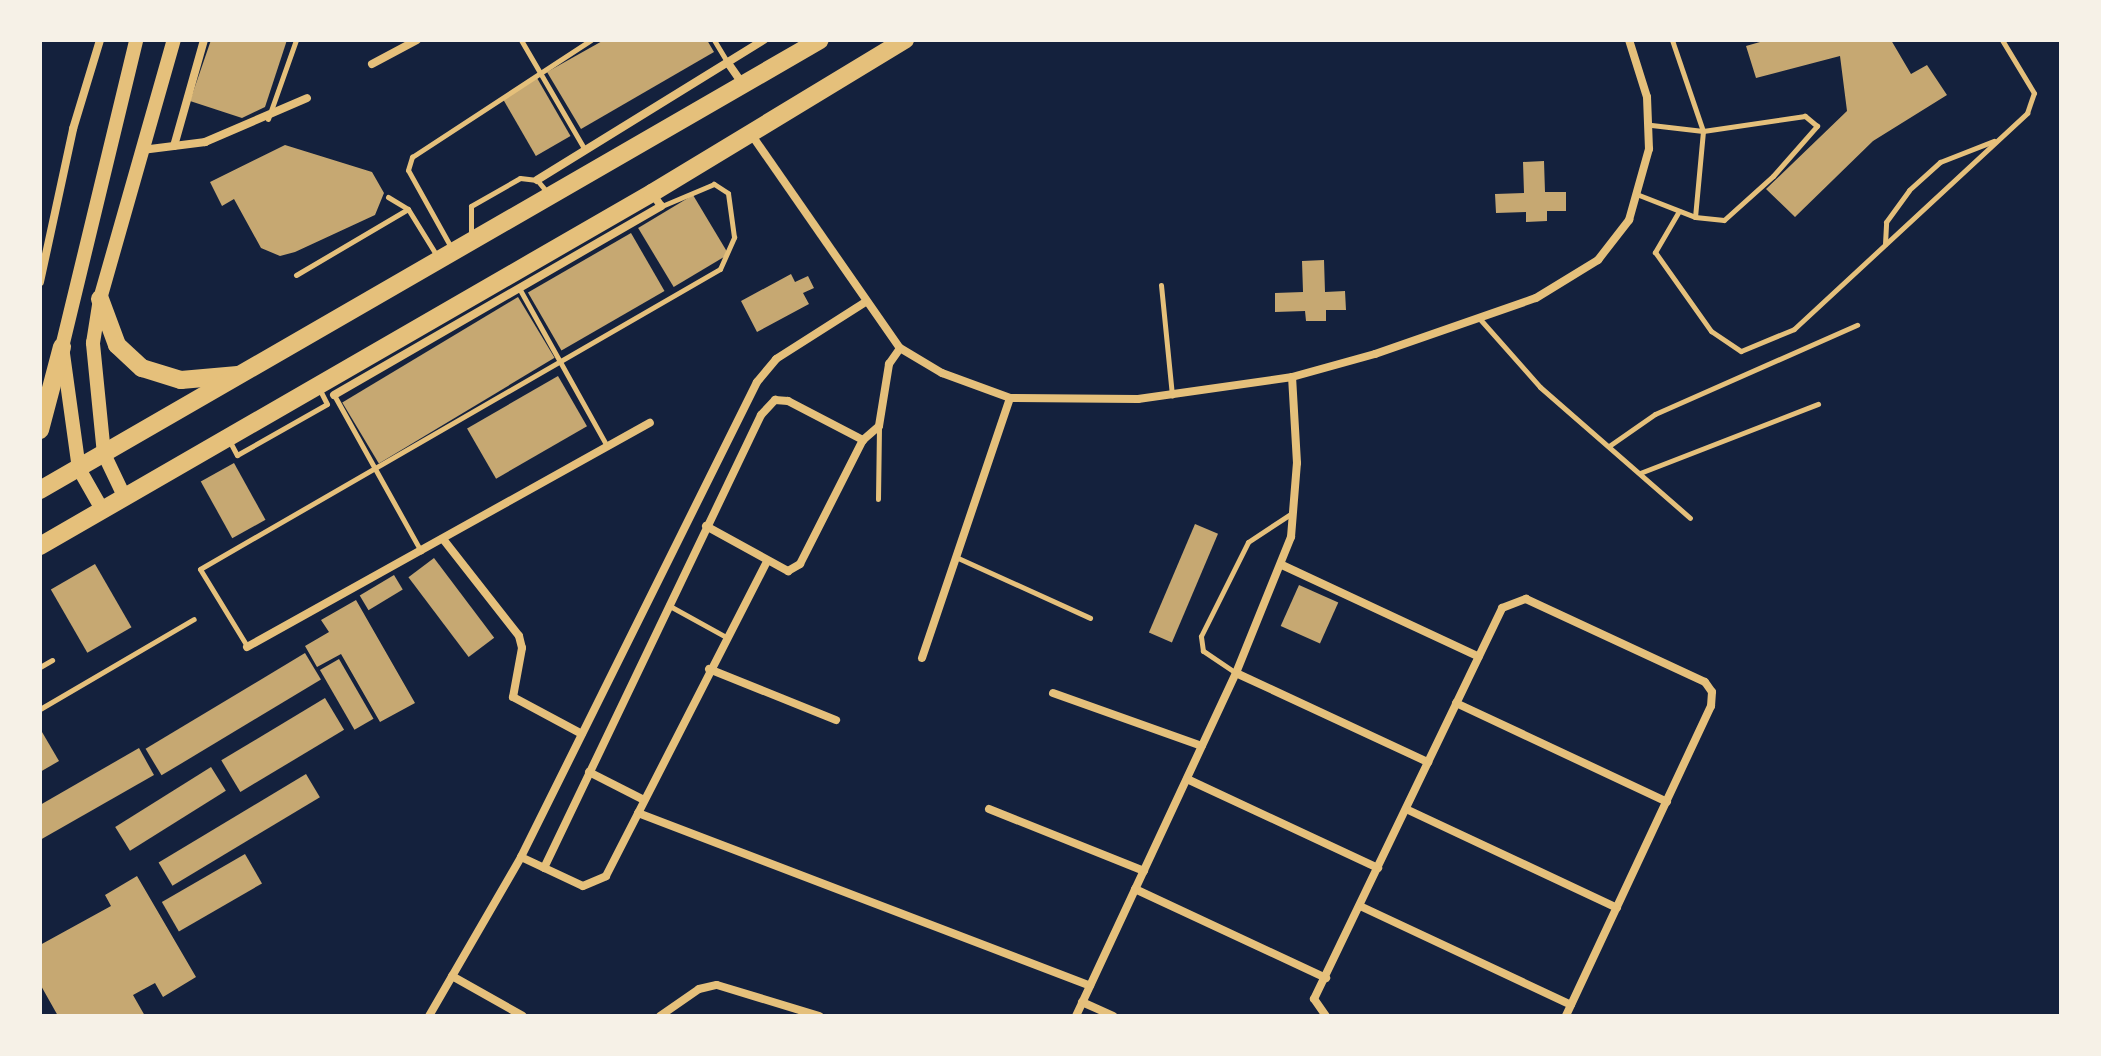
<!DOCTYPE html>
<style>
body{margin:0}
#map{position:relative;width:2101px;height:1056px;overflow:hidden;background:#14213d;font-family:"Public Sans",sans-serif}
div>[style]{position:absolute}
.building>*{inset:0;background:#c6a872;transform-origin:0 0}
.service>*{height:5px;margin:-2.5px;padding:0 2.5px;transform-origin:2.5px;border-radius:2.5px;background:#e5c07b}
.minor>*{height:8px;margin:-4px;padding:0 4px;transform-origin:4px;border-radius:4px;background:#e5c07b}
.secondary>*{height:14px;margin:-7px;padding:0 7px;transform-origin:7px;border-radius:7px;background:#e5c07b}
.trunk>*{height:18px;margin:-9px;padding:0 9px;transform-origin:9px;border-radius:9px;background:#e5c07b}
span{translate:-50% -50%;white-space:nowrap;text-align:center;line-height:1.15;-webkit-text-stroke:8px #f6f1e7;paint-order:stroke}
.frame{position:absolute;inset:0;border:42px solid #f6f1e7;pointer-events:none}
</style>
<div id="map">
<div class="building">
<i style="clip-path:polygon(211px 40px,287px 40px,265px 107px,242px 118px,190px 101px)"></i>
<i style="clip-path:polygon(604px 40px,707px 40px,714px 52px,581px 129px,547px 72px)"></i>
<i style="clip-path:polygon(1767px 40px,1891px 40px,1911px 74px,1927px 65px,1947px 95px,1873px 141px,1795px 217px,1766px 189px,1847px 111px,1840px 56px,1756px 78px,1746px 46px)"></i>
<i style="left:537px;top:78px;width:67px;height:40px;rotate:60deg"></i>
<i style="clip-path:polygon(285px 145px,372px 172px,384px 193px,375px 215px,295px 252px,280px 256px,261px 248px,234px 199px,222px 206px,210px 182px)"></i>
<i style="clip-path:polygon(1544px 161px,1545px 192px,1566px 192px,1566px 211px,1547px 211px,1547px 221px,1526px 222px,1526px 212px,1496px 213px,1495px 194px,1524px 193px,1523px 162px)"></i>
<i style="left:693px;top:195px;width:69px;height:64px;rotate:59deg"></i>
<i style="left:631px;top:233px;width:67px;height:119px;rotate:60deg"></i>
<i style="clip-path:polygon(1324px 260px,1325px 292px,1345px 291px,1346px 310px,1326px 310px,1326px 321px,1306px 321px,1305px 311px,1275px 312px,1275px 293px,1303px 292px,1302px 261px)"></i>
<i style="clip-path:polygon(791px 274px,795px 282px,808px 276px,814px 288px,803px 293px,809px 304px,757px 332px,741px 301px)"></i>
<i style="left:518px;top:297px;width:71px;height:205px;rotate:59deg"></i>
<i style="left:558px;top:376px;width:58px;height:105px;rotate:60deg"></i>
<i style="left:234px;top:463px;width:65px;height:38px;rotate:61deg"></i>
<i style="left:1195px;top:524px;width:25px;height:118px;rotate:23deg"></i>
<i style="left:434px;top:558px;width:100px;height:32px;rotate:53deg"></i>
<i style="left:95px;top:564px;width:73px;height:51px;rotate:60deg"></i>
<i style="left:394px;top:575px;width:17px;height:40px;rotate:59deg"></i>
<i style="left:1299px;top:585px;width:43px;height:45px;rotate:24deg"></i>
<i style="clip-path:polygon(356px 600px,415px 703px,380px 722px,341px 654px,317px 667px,305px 646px,329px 632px,321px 620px)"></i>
<i style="left:305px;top:653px;width:31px;height:186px;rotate:59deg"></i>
<i style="left:339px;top:659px;width:69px;height:22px;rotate:60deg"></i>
<i style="left:325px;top:698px;width:37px;height:121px;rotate:59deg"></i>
<i style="clip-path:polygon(42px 732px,59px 761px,40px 772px,40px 734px)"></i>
<i style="clip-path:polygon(139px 748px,154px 775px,40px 840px,40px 805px)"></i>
<i style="left:211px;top:767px;width:28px;height:113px;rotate:58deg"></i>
<i style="left:306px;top:774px;width:27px;height:172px;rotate:59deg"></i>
<i style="left:245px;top:854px;width:34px;height:96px;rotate:60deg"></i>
<i style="clip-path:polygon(137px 876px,196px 977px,163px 997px,155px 983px,133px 995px,145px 1016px,58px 1016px,40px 984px,40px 945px,111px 906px,105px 895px)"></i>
</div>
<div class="service">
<i style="left:521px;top:40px;width:127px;rotate:59.8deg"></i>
<i style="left:714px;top:40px;width:27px;rotate:59deg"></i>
<i style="left:1672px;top:40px;width:96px;rotate:71.2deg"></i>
<i style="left:1703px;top:131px;width:86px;rotate:95.3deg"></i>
<i style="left:268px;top:119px;width:84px;rotate:-70.5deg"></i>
<i style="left:1639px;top:195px;width:60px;rotate:21.4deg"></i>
<i style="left:1695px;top:217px;width:29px;rotate:6deg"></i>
<i style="left:1724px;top:220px;width:66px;rotate:-41.9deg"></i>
<i style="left:1773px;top:176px;width:67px;rotate:-48.7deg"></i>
<i style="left:1817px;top:126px;width:16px;rotate:-140deg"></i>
<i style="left:1805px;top:116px;width:103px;rotate:171.6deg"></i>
<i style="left:1703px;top:131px;width:52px;rotate:-173.4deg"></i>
<i style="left:388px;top:197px;width:23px;rotate:31deg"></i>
<i style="left:408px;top:209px;width:55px;rotate:58.3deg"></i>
<i style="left:1679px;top:211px;width:48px;rotate:120.3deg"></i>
<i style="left:1655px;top:252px;width:97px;rotate:54.7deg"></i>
<i style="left:1711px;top:331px;width:36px;rotate:34deg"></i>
<i style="left:1741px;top:351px;width:57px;rotate:-22.5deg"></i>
<i style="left:1794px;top:329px;width:318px;rotate:-42.8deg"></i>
<i style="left:2027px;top:113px;width:21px;rotate:-71deg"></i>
<i style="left:2034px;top:93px;width:62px;rotate:-121.1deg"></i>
<i style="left:471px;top:236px;width:30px;rotate:-90deg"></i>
<i style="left:471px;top:206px;width:56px;rotate:-29.7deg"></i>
<i style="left:520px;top:178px;width:17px;rotate:7deg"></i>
<i style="left:537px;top:180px;width:17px;rotate:50deg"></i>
<i style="left:1885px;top:244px;width:22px;rotate:-87deg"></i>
<i style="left:1886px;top:222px;width:39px;rotate:-54deg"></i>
<i style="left:1909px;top:190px;width:42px;rotate:-42.1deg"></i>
<i style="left:1940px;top:162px;width:58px;rotate:-21.3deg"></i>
<i style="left:452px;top:249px;width:90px;rotate:-119.1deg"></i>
<i style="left:408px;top:170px;width:14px;rotate:-73deg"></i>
<i style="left:412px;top:157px;width:214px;rotate:-33.2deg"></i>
<i style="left:296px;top:275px;width:130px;rotate:-30.5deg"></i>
<i style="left:1161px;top:285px;width:111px;rotate:84.3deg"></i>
<i style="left:519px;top:288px;width:181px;rotate:60.9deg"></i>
<i style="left:1479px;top:318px;width:92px;rotate:48.5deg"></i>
<i style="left:1540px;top:387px;width:199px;rotate:41.1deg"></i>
<i style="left:334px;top:395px;width:179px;rotate:60.9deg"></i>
<i style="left:230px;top:442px;width:15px;rotate:62deg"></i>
<i style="left:237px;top:455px;width:103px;rotate:-29.5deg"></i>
<i style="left:327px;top:404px;width:16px;rotate:-117deg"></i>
<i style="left:1609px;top:446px;width:56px;rotate:-34.8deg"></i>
<i style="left:1655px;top:414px;width:221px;rotate:-23.8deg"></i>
<i style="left:1640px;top:473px;width:191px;rotate:-21.2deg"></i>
<i style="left:878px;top:499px;width:72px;rotate:-89.2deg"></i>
<i style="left:958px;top:558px;width:145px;rotate:24.4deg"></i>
<i style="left:668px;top:605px;width:66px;rotate:28.9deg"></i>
<i style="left:247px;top:646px;width:90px;rotate:-121.4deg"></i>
<i style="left:200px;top:569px;width:600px;rotate:-29.98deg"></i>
<i style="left:720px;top:269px;width:35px;rotate:-66deg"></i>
<i style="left:734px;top:237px;width:44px;rotate:-97.8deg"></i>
<i style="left:728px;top:193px;width:17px;rotate:-147deg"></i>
<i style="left:714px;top:184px;width:56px;rotate:157.1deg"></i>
<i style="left:40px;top:667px;width:14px;rotate:-30deg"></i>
<i style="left:1236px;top:673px;width:40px;rotate:-146deg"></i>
<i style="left:1203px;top:651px;width:15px;rotate:-98deg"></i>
<i style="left:1201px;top:636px;width:105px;rotate:-63.4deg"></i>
<i style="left:1248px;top:542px;width:53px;rotate:-33.4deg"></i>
<i style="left:40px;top:709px;width:178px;rotate:-30.3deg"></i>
</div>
<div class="minor">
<i style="left:728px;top:63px;width:28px;rotate:55deg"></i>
<i style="left:372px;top:64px;width:51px;rotate:-28.1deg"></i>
<i style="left:751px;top:134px;width:261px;rotate:55.2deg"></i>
<i style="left:900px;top:348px;width:49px;rotate:30.8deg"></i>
<i style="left:942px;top:373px;width:72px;rotate:20.2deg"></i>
<i style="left:1010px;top:398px;width:128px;rotate:0.4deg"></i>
<i style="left:1138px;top:399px;width:156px;rotate:-8.1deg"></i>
<i style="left:1292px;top:377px;width:86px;rotate:-15.5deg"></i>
<i style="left:1375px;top:354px;width:170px;rotate:-19.2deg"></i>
<i style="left:1536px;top:298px;width:73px;rotate:-31.5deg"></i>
<i style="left:1598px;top:260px;width:51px;rotate:-52.2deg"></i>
<i style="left:1629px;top:220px;width:74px;rotate:-74.3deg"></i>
<i style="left:1649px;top:149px;width:52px;rotate:-92.2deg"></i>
<i style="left:1647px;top:97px;width:60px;rotate:-107.5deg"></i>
<i style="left:174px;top:146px;width:110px;rotate:-74.2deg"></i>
<i style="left:142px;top:150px;width:64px;rotate:-7.2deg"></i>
<i style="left:205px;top:142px;width:111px;rotate:-23.3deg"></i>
<i style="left:537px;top:180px;width:267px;rotate:-31.7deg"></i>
<i style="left:40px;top:282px;width:157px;rotate:-77.8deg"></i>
<i style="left:73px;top:129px;width:93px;rotate:-73.1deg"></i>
<i style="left:334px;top:395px;width:378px;rotate:-30deg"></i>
<i style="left:661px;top:206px;width:16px;rotate:-125deg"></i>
<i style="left:706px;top:526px;width:94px;rotate:28.8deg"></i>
<i style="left:788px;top:571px;width:14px;rotate:-30deg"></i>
<i style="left:800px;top:564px;width:139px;rotate:-63.1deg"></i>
<i style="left:863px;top:440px;width:21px;rotate:-41deg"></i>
<i style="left:879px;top:426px;width:63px;rotate:-80.8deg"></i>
<i style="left:889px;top:364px;width:19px;rotate:-55deg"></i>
<i style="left:443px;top:539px;width:123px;rotate:51.9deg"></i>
<i style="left:519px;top:636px;width:12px;rotate:76deg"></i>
<i style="left:522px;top:648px;width:50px;rotate:100.4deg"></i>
<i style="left:513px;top:697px;width:78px;rotate:28.2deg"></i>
<i style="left:1282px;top:565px;width:217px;rotate:25deg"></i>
<i style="left:247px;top:647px;width:461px;rotate:-29.1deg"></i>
<i style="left:922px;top:658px;width:274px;rotate:-71.3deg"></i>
<i style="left:709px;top:669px;width:137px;rotate:21.9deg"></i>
<i style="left:1236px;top:673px;width:212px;rotate:24.9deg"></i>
<i style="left:1053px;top:693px;width:158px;rotate:19.6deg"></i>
<i style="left:1456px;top:703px;width:233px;rotate:25.1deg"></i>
<i style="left:589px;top:772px;width:62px;rotate:27deg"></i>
<i style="left:1187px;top:779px;width:211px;rotate:25deg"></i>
<i style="left:989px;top:809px;width:167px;rotate:21.8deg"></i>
<i style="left:1406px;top:809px;width:233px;rotate:25.1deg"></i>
<i style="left:638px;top:813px;width:484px;rotate:20.9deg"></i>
<i style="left:521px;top:857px;width:68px;rotate:25.1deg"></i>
<i style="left:583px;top:886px;width:25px;rotate:-23deg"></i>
<i style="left:606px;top:876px;width:353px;rotate:-62.9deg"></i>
<i style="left:544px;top:868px;width:502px;rotate:-64.4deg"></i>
<i style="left:761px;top:415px;width:21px;rotate:-47deg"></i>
<i style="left:775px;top:400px;width:13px;rotate:4deg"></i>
<i style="left:788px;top:401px;width:85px;rotate:27.5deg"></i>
<i style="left:1135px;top:889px;width:211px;rotate:25deg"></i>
<i style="left:1360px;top:906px;width:233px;rotate:25.1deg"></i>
<i style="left:452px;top:976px;width:81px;rotate:29.4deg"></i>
<i style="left:1082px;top:1002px;width:34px;rotate:24deg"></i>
<i style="left:429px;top:1016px;width:184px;rotate:-59.9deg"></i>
<i style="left:521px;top:857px;width:530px;rotate:-63.58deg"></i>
<i style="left:757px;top:382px;width:30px;rotate:-50deg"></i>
<i style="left:776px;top:359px;width:104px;rotate:-32.5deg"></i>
<i style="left:660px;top:1016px;width:47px;rotate:-34.7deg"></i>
<i style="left:699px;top:989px;width:18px;rotate:-13deg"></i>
<i style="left:717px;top:985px;width:107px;rotate:16.9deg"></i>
<i style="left:1076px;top:1016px;width:378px;rotate:-65deg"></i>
<i style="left:1236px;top:673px;width:147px;rotate:-68deg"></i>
<i style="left:1291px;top:537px;width:74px;rotate:-85.4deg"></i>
<i style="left:1297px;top:463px;width:86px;rotate:-93.3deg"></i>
<i style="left:1326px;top:1016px;width:21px;rotate:-125deg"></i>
<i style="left:1314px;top:999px;width:434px;rotate:-64.3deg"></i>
<i style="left:1502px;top:608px;width:26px;rotate:-21deg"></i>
<i style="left:1526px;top:599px;width:197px;rotate:24.9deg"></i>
<i style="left:1705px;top:682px;width:12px;rotate:55deg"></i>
<i style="left:1712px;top:692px;width:14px;rotate:94deg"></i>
<i style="left:1711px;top:706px;width:342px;rotate:115.1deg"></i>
</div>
<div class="secondary">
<i style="left:125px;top:498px;width:49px;rotate:-115.5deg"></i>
<i style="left:104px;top:454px;width:112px;rotate:-95.7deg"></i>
<i style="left:93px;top:343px;width:45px;rotate:-81deg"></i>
<i style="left:100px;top:299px;width:269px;rotate:-74.1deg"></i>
<i style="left:103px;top:511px;width:48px;rotate:-119.7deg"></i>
<i style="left:79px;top:469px;width:123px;rotate:-97.9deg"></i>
<i style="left:62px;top:347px;width:316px;rotate:-76.4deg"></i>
</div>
<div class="trunk">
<i style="left:100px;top:299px;width:49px;rotate:69.7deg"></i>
<i style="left:117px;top:345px;width:34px;rotate:43deg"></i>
<i style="left:142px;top:368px;width:41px;rotate:17.1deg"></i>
<i style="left:181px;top:380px;width:57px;rotate:-5deg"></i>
<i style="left:40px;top:430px;width:86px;rotate:-75.2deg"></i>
<i style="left:40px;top:490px;width:900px;rotate:-29.98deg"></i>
<i style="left:40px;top:546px;width:707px;rotate:-29.98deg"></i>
<i style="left:652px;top:193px;width:296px;rotate:-31.2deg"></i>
</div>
<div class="frame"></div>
</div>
